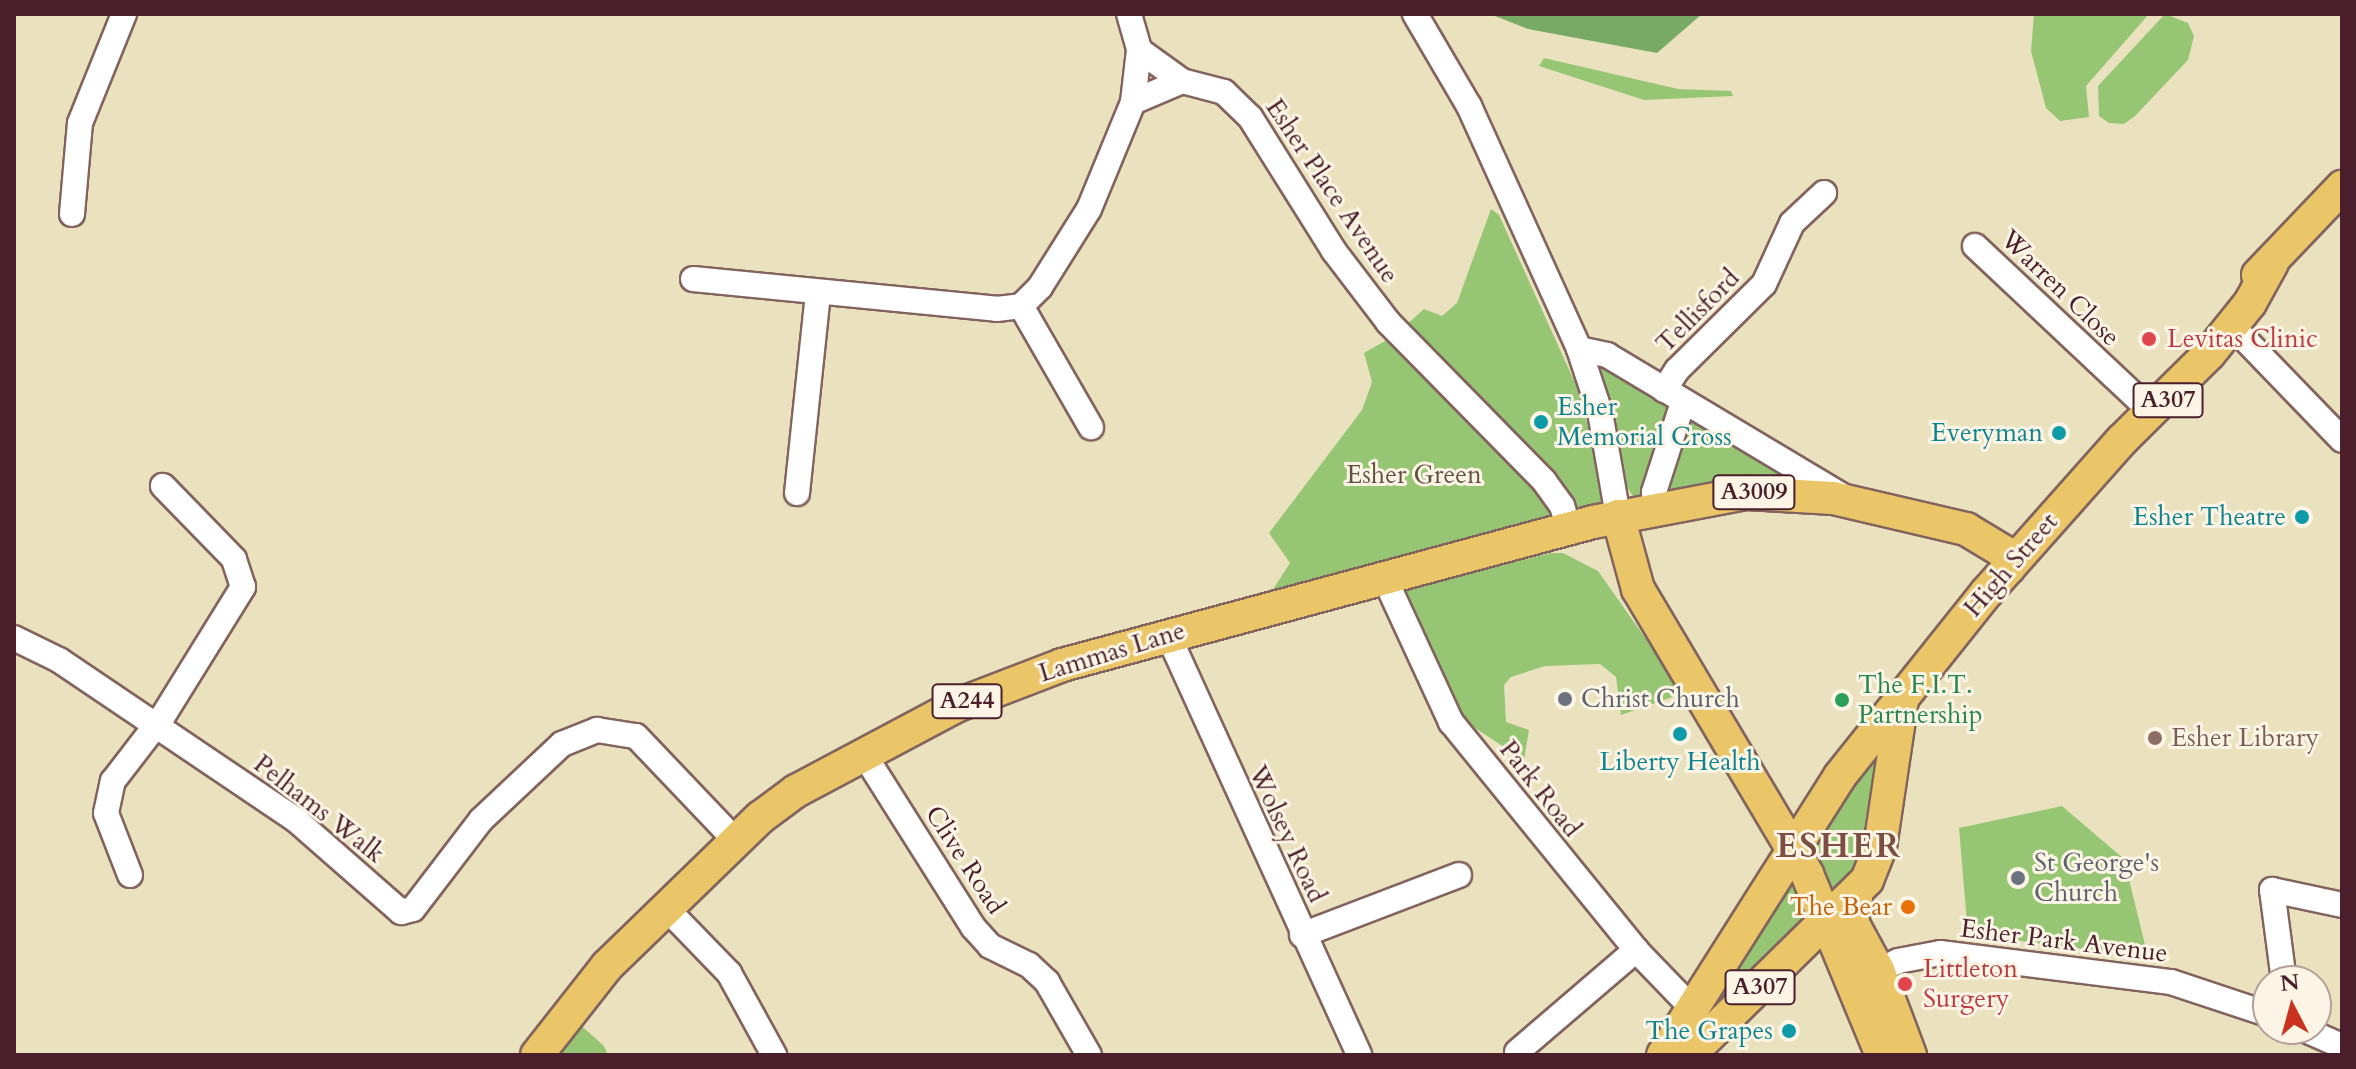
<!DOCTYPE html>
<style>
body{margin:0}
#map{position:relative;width:2356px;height:1069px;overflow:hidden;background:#eae2be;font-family:Cardo,serif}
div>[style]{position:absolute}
.green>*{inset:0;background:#96c574}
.forest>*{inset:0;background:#78aa66}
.roads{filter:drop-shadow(2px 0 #82635e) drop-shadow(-2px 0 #82635e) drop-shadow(0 2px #82635e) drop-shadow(0 -2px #82635e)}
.minor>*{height:24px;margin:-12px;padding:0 12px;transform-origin:12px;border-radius:12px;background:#fff}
.major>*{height:32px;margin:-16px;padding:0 16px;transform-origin:16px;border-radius:16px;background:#ebc669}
.dots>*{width:22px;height:22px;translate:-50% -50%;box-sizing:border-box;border:4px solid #fcf5e5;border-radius:50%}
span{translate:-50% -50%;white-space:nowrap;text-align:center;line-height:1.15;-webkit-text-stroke:6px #fcf5e5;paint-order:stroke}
.shield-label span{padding:2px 6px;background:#fcf5e5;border:2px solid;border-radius:6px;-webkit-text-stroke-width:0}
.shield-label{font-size:24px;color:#4a1f2b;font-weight:700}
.street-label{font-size:26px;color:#4a1f2b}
.health-label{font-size:26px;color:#be3a42}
.left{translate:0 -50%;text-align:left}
.culture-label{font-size:26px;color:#0d838f}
.right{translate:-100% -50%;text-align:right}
.park-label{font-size:26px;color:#615141}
.leisure-label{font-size:26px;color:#27864d}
.worship-label{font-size:26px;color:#5b616d}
.education-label{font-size:26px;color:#785e54}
.food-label{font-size:26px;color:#c56008}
.district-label{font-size:34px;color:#7d4e43;font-weight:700;letter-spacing:2px}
.frame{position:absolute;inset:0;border:16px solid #4a1f2b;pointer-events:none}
.north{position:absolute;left:2252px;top:965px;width:80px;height:80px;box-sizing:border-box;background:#fcf5e5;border:2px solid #b59f9b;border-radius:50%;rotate:354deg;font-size:22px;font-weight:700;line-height:32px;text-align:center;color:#4a1f2b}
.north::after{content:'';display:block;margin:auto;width:28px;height:36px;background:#c8321e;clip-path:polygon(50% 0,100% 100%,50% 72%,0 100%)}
</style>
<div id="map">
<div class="green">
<i style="clip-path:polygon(2034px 14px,2149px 14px,2086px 86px,2089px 117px,2060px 121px,2046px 108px,2031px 51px)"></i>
<i style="clip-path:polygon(2165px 14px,2188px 23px,2194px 36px,2188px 60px,2135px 116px,2124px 124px,2109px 123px,2099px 116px,2098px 86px)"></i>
<i style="clip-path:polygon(1544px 58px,1678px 89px,1731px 91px,1733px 96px,1644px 100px,1539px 66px)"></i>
<i style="clip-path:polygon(1491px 209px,1499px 215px,1576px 385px,1606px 488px,1600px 508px,1576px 511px,1404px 327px,1424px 309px,1442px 316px,1457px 303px)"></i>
<i style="clip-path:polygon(1392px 337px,1548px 498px,1552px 515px,1549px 522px,1270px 594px,1290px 563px,1269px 533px,1362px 410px,1372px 382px,1364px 353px)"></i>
<i style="clip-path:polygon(1598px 360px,1672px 407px,1648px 496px,1634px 498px,1626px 485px)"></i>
<i style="clip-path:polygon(1691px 414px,1827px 490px,1663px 499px)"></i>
<i style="clip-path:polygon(1551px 553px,1563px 553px,1598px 571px,1684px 693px,1621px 715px,1616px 677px,1600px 664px,1545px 666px,1511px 677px,1504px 685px,1506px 722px,1529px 730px,1524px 760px,1455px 715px,1401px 591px)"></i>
<i style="clip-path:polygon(1877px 754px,1868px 833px,1858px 865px,1840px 888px,1833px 888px,1811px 854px,1811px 844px,1870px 756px)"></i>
<i style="clip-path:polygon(2062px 806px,2124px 859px,2147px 953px,2143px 957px,1968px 934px,1959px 828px)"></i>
<i style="clip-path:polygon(1791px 882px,1811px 920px,1688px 1032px)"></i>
<i style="clip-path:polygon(577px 1022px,604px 1046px,608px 1055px,555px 1055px)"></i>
</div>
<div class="forest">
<i style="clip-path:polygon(1490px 14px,1702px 14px,1657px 53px,1528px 29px)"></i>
</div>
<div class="roads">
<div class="minor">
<i style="left:1129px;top:14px;width:37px;rotate:74deg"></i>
<i style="left:1139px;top:50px;width:53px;rotate:35.8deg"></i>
<i style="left:1415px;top:14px;width:107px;rotate:59.6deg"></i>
<i style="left:1469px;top:106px;width:267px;rotate:65.6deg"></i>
<i style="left:1579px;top:349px;width:66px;rotate:71.6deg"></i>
<i style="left:1600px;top:412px;width:106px;rotate:80.2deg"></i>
<i style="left:1133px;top:102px;width:52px;rotate:-83.4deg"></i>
<i style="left:72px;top:214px;width:91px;rotate:-85deg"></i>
<i style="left:80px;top:123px;width:118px;rotate:-68deg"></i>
<i style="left:1975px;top:246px;width:229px;rotate:43.2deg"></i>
<i style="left:693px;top:279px;width:305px;rotate:5.6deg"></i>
<i style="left:997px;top:309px;width:24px;rotate:-7deg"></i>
<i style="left:1021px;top:306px;width:27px;rotate:-45deg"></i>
<i style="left:1040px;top:287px;width:92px;rotate:-57.9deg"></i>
<i style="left:1089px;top:209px;width:116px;rotate:-67.6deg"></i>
<i style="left:1133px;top:102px;width:53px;rotate:-23.2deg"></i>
<i style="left:1182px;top:81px;width:43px;rotate:14.7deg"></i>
<i style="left:1224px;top:92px;width:36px;rotate:44deg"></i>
<i style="left:1250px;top:117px;width:158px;rotate:57.9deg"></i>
<i style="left:1334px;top:251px;width:89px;rotate:52.7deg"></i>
<i style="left:1388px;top:322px;width:223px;rotate:45.5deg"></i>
<i style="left:1544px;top:481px;width:31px;rotate:54deg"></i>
<i style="left:1562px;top:506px;width:26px;rotate:72deg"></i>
<i style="left:1021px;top:306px;width:140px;rotate:60deg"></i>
<i style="left:2232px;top:326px;width:158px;rotate:46deg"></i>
<i style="left:1579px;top:349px;width:29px;rotate:12deg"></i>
<i style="left:1607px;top:355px;width:281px;rotate:30.9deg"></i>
<i style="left:1664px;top:390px;width:24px;rotate:-57deg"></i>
<i style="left:1677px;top:370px;width:122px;rotate:-44.7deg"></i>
<i style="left:1764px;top:284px;width:67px;rotate:-65.3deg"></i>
<i style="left:1792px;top:223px;width:44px;rotate:-43.2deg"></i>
<i style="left:797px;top:493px;width:202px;rotate:-84deg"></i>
<i style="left:1655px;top:509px;width:17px;rotate:-93deg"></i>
<i style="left:1654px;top:492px;width:95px;rotate:-72.1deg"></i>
<i style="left:1384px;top:577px;width:160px;rotate:65.2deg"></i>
<i style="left:1451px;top:722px;width:294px;rotate:50.9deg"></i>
<i style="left:1636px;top:950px;width:82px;rotate:46deg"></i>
<i style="left:1168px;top:635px;width:461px;rotate:65.5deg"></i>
<i style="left:14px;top:638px;width:50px;rotate:26.1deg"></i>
<i style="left:59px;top:660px;width:286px;rotate:34deg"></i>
<i style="left:296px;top:820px;width:140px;rotate:41.2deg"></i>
<i style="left:401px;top:912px;width:12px;rotate:-14deg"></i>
<i style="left:413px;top:909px;width:112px;rotate:-52.6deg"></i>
<i style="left:481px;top:820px;width:111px;rotate:-43.2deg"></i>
<i style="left:562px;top:744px;width:38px;rotate:-22deg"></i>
<i style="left:597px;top:730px;width:39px;rotate:9deg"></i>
<i style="left:636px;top:736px;width:145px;rotate:46.4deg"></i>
<i style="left:865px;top:756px;width:202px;rotate:57.7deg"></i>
<i style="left:973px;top:927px;width:25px;rotate:48deg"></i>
<i style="left:990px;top:946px;width:43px;rotate:26deg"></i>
<i style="left:1029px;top:965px;width:25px;rotate:43deg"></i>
<i style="left:1047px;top:982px;width:84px;rotate:60.1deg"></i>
<i style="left:130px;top:875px;width:66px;rotate:-111.2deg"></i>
<i style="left:106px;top:813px;width:33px;rotate:-78deg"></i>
<i style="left:113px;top:781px;width:82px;rotate:-52.4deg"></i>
<i style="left:163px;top:716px;width:152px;rotate:-58.2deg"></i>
<i style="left:243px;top:587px;width:29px;rotate:-108deg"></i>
<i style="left:234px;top:559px;width:102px;rotate:-134.2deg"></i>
<i style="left:666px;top:908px;width:91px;rotate:45.9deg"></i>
<i style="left:729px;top:973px;width:94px;rotate:61.2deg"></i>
<i style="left:1302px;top:935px;width:168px;rotate:-20.9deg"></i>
<i style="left:1862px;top:978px;width:40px;rotate:-25deg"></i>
<i style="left:1898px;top:961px;width:43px;rotate:-10.8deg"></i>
<i style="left:1940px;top:953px;width:233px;rotate:7.2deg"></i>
<i style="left:2171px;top:982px;width:102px;rotate:18.3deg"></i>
<i style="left:2284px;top:981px;width:92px;rotate:-97.5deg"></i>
<i style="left:2272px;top:890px;width:72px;rotate:12.1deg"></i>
<i style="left:2303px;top:1029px;width:43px;rotate:23.6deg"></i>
<i style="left:1517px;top:1052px;width:157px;rotate:-40.6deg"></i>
</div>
<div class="major">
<i style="left:2258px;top:275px;width:122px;rotate:-46.3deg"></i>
<i style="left:1618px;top:516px;width:76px;rotate:74.7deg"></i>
<i style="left:1638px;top:589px;width:331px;rotate:59.3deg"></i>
<i style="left:1807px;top:874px;width:196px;rotate:67.5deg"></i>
<i style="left:1856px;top:899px;width:23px;rotate:100deg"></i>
<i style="left:1852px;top:922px;width:55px;rotate:61.6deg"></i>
<i style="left:1878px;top:970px;width:91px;rotate:69.4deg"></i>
<i style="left:537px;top:1055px;width:113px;rotate:-51.8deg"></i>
<i style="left:607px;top:966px;width:214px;rotate:-44.1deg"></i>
<i style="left:761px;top:817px;width:44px;rotate:-36.6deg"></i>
<i style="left:796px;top:791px;width:183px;rotate:-28deg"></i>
<i style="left:958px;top:705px;width:111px;rotate:-21deg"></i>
<i style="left:1062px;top:665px;width:550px;rotate:-15.07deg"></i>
<i style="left:1593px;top:522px;width:157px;rotate:-10.7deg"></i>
<i style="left:1747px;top:493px;width:86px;rotate:3.3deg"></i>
<i style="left:1833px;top:498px;width:137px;rotate:13.1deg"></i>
<i style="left:1966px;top:529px;width:47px;rotate:31deg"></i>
<i style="left:2006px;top:553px;width:15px;rotate:79deg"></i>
<i style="left:1663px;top:1055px;width:330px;rotate:-57.6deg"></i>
<i style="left:1840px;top:776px;width:236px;rotate:-51.4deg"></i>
<i style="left:1987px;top:592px;width:203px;rotate:-48.4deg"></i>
<i style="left:2122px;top:440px;width:122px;rotate:-44.7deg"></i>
<i style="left:2209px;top:354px;width:65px;rotate:-51.2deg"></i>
<i style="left:2250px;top:303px;width:46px;rotate:-61.2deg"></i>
<i style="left:1689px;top:1055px;width:250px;rotate:-44.5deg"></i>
<i style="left:1867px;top:880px;width:35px;rotate:-68deg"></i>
<i style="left:1880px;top:847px;width:149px;rotate:-81.5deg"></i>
</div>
</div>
<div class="dots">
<i style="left:2149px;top:339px;background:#e0444e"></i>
<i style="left:1541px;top:422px;background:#0f9aa8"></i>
<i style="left:2059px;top:433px;background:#0f9aa8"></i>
<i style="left:2302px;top:517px;background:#0f9aa8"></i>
<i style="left:1565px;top:699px;background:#6b7280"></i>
<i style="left:1842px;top:700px;background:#2e9e5b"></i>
<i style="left:1680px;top:734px;background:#0f9aa8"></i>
<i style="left:2155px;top:738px;background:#8d6e63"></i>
<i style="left:2018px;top:878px;background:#6b7280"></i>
<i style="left:1908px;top:907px;background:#e8710a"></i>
<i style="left:1905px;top:984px;background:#e0444e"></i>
<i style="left:1789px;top:1031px;background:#0f9aa8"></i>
</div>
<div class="shield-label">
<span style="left:2168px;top:400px">A307</span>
<span style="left:1754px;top:492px">A3009</span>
<span style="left:967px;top:701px">A244</span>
<span style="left:1760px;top:987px">A307</span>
</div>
<div class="street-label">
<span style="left:1332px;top:191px;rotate:56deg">Esher Place Avenue</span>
<span style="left:2060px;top:288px;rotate:44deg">Warren Close</span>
<span style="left:1698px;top:311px;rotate:-45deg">Tellisford</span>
<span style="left:2011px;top:565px;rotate:-49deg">High Street</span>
<span style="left:1112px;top:652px;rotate:-17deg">Lammas Lane</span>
<span style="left:1540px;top:789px;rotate:52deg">Park Road</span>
<span style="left:319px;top:809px;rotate:38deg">Pelhams Walk</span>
<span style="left:1287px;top:834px;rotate:65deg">Wolsey Road</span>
<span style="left:965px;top:860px;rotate:57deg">Clive Road</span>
<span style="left:2064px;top:941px;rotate:7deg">Esher Park Avenue</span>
</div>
<div class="health-label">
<span class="left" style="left:2167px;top:339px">Levitas Clinic</span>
<span class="left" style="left:1923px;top:984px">Littleton<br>Surgery</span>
</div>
<div class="culture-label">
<span class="left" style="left:1557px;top:422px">Esher<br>Memorial Cross</span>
<span class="right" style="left:2043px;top:433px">Everyman</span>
<span class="right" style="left:2286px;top:517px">Esher Theatre</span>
<span style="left:1680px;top:762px">Liberty Health</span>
<span class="right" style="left:1773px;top:1031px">The Grapes</span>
</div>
<div class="park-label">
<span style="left:1414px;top:475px">Esher Green</span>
</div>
<div class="leisure-label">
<span class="left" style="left:1858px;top:700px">The F.I.T.<br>Partnership</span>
</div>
<div class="worship-label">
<span class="left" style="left:1581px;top:699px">Christ Church</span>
<span class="left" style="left:2034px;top:878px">St George's<br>Church</span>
</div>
<div class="education-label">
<span class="left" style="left:2171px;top:738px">Esher Library</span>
</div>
<div class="food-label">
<span class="right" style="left:1892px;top:907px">The Bear</span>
</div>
<div class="district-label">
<span style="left:1839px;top:847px">ESHER</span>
</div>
<div class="frame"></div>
<div class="north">N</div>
</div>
